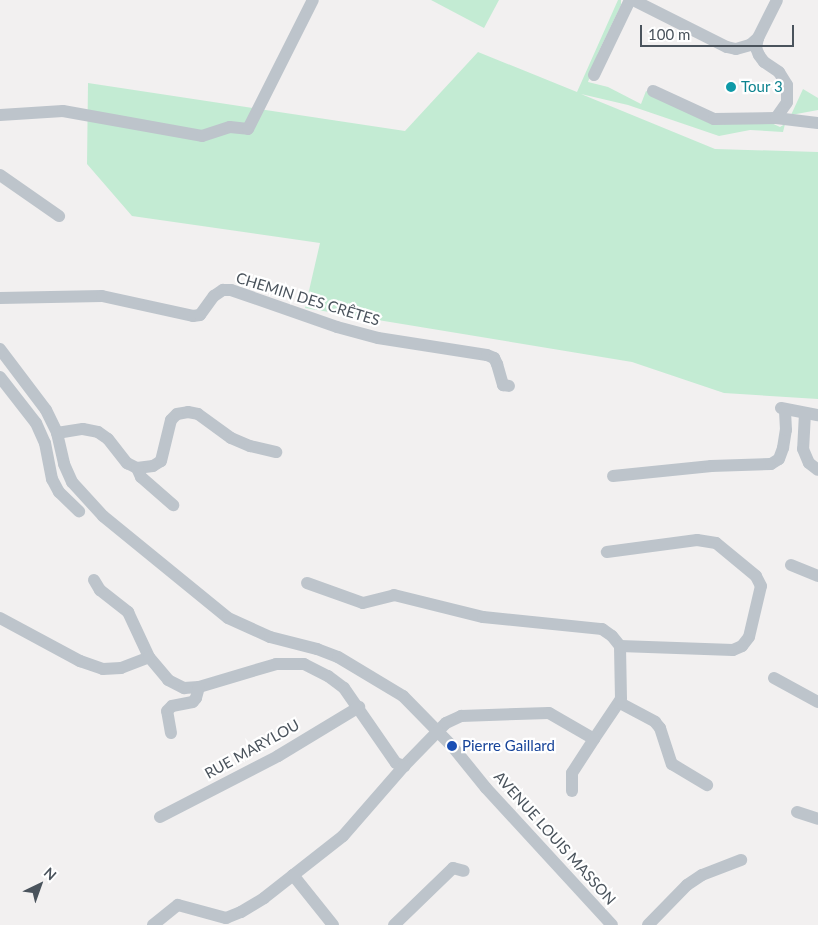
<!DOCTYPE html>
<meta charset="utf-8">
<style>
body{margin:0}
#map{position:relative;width:818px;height:925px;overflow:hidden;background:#f2f0f0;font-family:Lato,sans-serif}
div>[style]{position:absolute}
.green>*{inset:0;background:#c3ebd3}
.minor>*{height:12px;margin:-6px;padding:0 6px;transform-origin:6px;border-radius:6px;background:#bdc4cb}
.dots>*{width:14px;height:14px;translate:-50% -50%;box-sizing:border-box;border:2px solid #fff;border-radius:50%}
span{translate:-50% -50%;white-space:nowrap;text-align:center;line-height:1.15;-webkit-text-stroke:4.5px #fff;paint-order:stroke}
.culture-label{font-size:15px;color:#0d838f}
.left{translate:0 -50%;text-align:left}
.street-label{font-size:15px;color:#4a535c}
.transit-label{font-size:15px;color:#164399}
.north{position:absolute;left:15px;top:860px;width:50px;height:50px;-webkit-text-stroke:4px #fff;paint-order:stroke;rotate:42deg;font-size:14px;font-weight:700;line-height:20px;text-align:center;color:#4a535c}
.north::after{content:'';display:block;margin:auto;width:18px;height:22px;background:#4a535c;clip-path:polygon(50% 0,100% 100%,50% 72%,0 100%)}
.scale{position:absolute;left:640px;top:25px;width:154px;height:22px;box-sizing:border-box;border:2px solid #4a535c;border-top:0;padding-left:6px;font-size:15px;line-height:18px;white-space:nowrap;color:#4a535c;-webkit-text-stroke:4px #fff;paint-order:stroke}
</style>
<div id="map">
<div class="green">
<i style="clip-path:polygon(431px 0,499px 0,484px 28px)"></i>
<i style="clip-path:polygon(618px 0,621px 0,621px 5px,598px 53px,588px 82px,608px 87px,641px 104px,646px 91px,699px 118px,767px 121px,780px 127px,785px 124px,783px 132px,750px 130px,719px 136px,628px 105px,581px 94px,715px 149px,818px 152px,818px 399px,724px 393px,632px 362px,305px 308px,320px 243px,132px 216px,87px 164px,88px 83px,405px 131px,478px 52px,577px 92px)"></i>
<i style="clip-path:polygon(803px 89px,818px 98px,818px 110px,791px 115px)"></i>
</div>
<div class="minor">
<i style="left:633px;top:0;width:105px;rotate:26.6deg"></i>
<i style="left:727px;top:47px;width:9px;rotate:13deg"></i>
<i style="left:736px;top:49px;width:15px;rotate:-16deg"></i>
<i style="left:750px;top:45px;width:11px;rotate:-41deg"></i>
<i style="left:758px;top:38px;width:42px;rotate:-63.4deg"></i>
<i style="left:594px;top:75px;width:83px;rotate:-64.4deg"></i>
<i style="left:653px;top:91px;width:67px;rotate:24.7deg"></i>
<i style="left:714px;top:119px;width:62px;rotate:-0.9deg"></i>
<i style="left:776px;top:118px;width:19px;rotate:-55deg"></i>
<i style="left:787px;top:102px;width:17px;rotate:-90deg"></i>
<i style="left:787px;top:85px;width:15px;rotate:-122deg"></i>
<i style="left:779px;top:72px;width:18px;rotate:-146deg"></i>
<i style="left:764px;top:62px;width:9px;rotate:-126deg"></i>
<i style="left:759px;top:55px;width:8px;rotate:-113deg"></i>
<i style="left:756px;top:48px;width:10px;rotate:-79deg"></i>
<i style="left:0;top:115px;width:63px;rotate:-3.6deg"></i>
<i style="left:63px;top:111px;width:141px;rotate:10.2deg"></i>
<i style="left:202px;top:136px;width:29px;rotate:-18deg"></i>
<i style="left:230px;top:127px;width:18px;rotate:6deg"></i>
<i style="left:248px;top:129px;width:144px;rotate:-63.3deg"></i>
<i style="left:776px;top:118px;width:42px;rotate:6.8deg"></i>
<i style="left:0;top:175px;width:72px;rotate:34.8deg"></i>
<i style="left:0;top:298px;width:102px;rotate:-1.1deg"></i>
<i style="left:102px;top:296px;width:93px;rotate:12.4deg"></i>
<i style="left:193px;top:316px;width:7px;rotate:-8deg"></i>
<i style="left:200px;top:315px;width:24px;rotate:-54deg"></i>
<i style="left:214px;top:296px;width:11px;rotate:-34deg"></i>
<i style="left:223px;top:290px;width:8px"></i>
<i style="left:231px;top:290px;width:112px;rotate:19.2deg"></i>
<i style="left:337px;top:327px;width:42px;rotate:15deg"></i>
<i style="left:378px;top:338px;width:110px;rotate:8.9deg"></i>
<i style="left:487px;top:355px;width:8px;rotate:23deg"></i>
<i style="left:494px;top:358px;width:7px;rotate:63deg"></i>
<i style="left:497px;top:364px;width:22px;rotate:74deg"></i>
<i style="left:503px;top:385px;width:6px;rotate:9deg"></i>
<i style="left:0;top:349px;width:76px;rotate:53deg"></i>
<i style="left:46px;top:410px;width:25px;rotate:64deg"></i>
<i style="left:57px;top:433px;width:32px;rotate:77deg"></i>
<i style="left:64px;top:464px;width:20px;rotate:66deg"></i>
<i style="left:72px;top:482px;width:46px;rotate:47.6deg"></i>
<i style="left:103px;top:516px;width:161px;rotate:39.2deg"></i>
<i style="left:228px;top:618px;width:46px;rotate:24.3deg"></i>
<i style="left:270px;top:637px;width:49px;rotate:14.3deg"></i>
<i style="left:317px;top:649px;width:22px;rotate:21deg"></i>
<i style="left:338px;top:657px;width:76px;rotate:31deg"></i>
<i style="left:403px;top:696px;width:70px;rotate:45.6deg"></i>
<i style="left:452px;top:746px;width:54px;rotate:51deg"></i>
<i style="left:486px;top:788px;width:186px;rotate:47.4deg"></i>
<i style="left:0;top:377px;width:58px;rotate:52deg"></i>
<i style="left:36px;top:423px;width:22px;rotate:66deg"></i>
<i style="left:45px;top:443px;width:37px;rotate:79deg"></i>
<i style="left:52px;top:479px;width:15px;rotate:62deg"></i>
<i style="left:59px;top:492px;width:28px;rotate:44deg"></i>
<i style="left:781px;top:408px;width:38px;rotate:11deg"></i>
<i style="left:805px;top:413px;width:36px;rotate:93deg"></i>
<i style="left:803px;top:449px;width:15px;rotate:67deg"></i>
<i style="left:809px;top:463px;width:11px;rotate:38deg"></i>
<i style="left:57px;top:433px;width:26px;rotate:-9deg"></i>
<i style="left:83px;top:429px;width:15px;rotate:11deg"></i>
<i style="left:98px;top:432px;width:12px;rotate:35deg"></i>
<i style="left:108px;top:439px;width:31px;rotate:52deg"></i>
<i style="left:127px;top:463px;width:11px;rotate:27deg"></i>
<i style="left:137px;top:468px;width:16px;rotate:-7deg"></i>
<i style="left:153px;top:466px;width:9px;rotate:-32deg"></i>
<i style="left:161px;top:461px;width:42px;rotate:-76.3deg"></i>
<i style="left:171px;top:420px;width:8px;rotate:-45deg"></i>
<i style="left:177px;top:414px;width:11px;rotate:-10deg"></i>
<i style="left:188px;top:412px;width:10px;rotate:11deg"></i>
<i style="left:198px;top:414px;width:41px;rotate:36deg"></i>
<i style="left:231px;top:438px;width:21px;rotate:23deg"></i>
<i style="left:250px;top:446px;width:27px;rotate:13deg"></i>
<i style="left:137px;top:468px;width:10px;rotate:66deg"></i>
<i style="left:141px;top:477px;width:43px;rotate:41.2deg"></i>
<i style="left:613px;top:476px;width:99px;rotate:-5.8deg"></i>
<i style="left:711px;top:466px;width:60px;rotate:-1.9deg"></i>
<i style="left:771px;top:464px;width:9px;rotate:-32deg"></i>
<i style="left:779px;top:459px;width:12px;rotate:-70deg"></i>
<i style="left:783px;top:448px;width:18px;rotate:-81deg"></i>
<i style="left:786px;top:430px;width:21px;rotate:-93deg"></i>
<i style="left:791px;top:565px;width:29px;rotate:22deg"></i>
<i style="left:94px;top:580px;width:12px;rotate:59deg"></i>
<i style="left:100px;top:590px;width:36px;rotate:38deg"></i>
<i style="left:128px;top:612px;width:50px;rotate:65deg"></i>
<i style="left:307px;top:583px;width:59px;rotate:19.7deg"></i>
<i style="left:363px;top:603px;width:32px;rotate:-14deg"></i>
<i style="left:394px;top:595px;width:92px;rotate:13.9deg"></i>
<i style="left:483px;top:617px;width:120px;rotate:5.8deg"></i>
<i style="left:602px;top:629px;width:12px;rotate:35deg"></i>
<i style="left:612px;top:636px;width:13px;rotate:51deg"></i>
<i style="left:0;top:618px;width:91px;rotate:28.3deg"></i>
<i style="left:80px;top:661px;width:24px;rotate:19deg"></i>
<i style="left:103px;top:669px;width:18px;rotate:-3deg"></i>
<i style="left:121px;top:668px;width:30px;rotate:-21deg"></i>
<i style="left:149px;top:657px;width:30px;rotate:50deg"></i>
<i style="left:168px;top:680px;width:18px;rotate:27deg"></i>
<i style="left:184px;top:688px;width:15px;rotate:-4deg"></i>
<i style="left:199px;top:687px;width:80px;rotate:-16.6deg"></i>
<i style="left:276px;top:664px;width:28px"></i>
<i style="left:304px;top:664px;width:27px;rotate:27deg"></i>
<i style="left:328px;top:676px;width:20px;rotate:37deg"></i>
<i style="left:344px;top:688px;width:91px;rotate:55.3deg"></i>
<i style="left:396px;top:763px;width:9px;rotate:21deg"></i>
<i style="left:404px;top:766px;width:60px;rotate:-45.7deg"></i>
<i style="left:446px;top:723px;width:17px;rotate:-25deg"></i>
<i style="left:461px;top:716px;width:88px;rotate:-2deg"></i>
<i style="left:549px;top:713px;width:52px;rotate:30deg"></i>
<i style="left:594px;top:739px;width:48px;rotate:-56deg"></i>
<i style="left:621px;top:699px;width:53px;rotate:-91.1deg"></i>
<i style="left:620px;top:646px;width:113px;rotate:2deg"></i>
<i style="left:733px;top:650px;width:10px;rotate:-24deg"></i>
<i style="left:742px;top:646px;width:11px;rotate:-52deg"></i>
<i style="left:749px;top:637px;width:52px;rotate:-76.8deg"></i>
<i style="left:761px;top:586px;width:11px;rotate:-117deg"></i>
<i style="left:756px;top:576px;width:52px;rotate:-140.5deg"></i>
<i style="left:716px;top:543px;width:19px;rotate:-171deg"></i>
<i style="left:697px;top:540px;width:91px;rotate:172.4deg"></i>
<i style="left:774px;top:678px;width:50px;rotate:28.6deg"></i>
<i style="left:620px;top:703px;width:40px;rotate:28deg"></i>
<i style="left:655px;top:722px;width:8px;rotate:50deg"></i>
<i style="left:660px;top:728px;width:38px;rotate:72deg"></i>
<i style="left:672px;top:764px;width:41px;rotate:31deg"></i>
<i style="left:171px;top:733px;width:22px;rotate:-100deg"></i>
<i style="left:167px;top:711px;width:7px;rotate:-45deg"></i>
<i style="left:172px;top:706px;width:21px;rotate:-11deg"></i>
<i style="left:193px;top:702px;width:5px;rotate:-53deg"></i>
<i style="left:196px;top:698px;width:11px;rotate:-75deg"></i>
<i style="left:572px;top:791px;width:18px;rotate:-90deg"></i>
<i style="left:572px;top:773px;width:40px;rotate:-57.1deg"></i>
<i style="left:797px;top:812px;width:22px;rotate:18deg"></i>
<i style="left:160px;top:817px;width:133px;rotate:-27.3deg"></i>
<i style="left:278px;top:756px;width:95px;rotate:-31.2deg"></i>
<i style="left:293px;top:875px;width:64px;rotate:51.3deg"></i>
<i style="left:153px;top:925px;width:32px;rotate:-39deg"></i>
<i style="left:178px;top:905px;width:50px;rotate:15.2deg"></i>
<i style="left:226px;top:918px;width:16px;rotate:-22deg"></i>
<i style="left:241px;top:912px;width:27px;rotate:-31deg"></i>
<i style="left:264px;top:898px;width:100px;rotate:-38.1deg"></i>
<i style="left:343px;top:836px;width:93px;rotate:-48.9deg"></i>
<i style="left:394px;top:925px;width:82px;rotate:-44deg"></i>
<i style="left:453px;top:868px;width:11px;rotate:15deg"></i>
<i style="left:648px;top:925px;width:56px;rotate:-45.7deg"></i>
<i style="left:687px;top:885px;width:18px;rotate:-34deg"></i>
<i style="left:702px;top:875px;width:42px;rotate:-21deg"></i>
</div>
<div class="dots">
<i style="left:731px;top:87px;background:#0f9aa8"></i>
<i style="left:452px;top:746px;background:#1a4fb4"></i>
</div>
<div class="culture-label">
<span class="left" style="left:741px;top:87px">Tour 3</span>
</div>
<div class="street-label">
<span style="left:308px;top:299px;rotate:17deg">CHEMIN DES CRÊTES</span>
<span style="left:252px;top:749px;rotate:-29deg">RUE MARYLOU</span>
<span style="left:555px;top:838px;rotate:48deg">AVENUE LOUIS MASSON</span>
</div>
<div class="transit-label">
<span class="left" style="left:462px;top:746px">Pierre Gaillard</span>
</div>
<div class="north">N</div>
<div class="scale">100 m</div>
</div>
